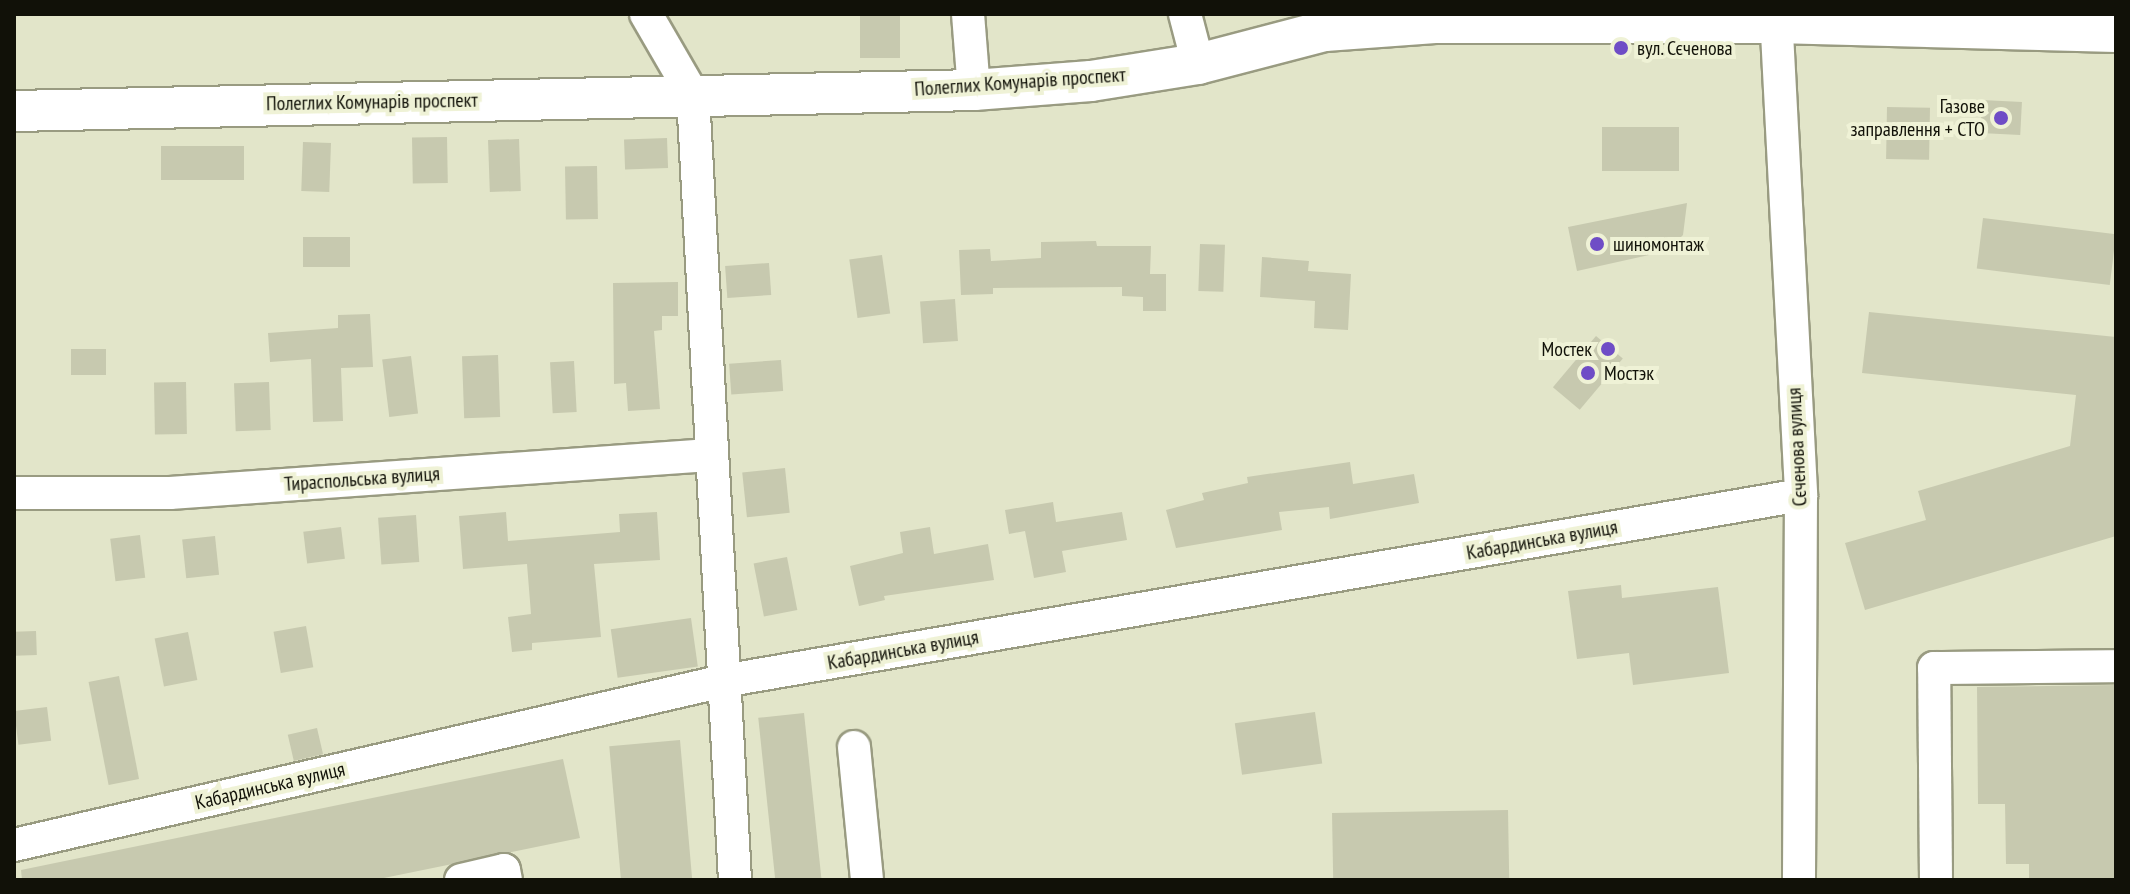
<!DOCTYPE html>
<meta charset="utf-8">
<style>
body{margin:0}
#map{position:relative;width:2130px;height:894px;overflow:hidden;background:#e2e5c9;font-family:"PT Sans Narrow",sans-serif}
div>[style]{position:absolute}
.building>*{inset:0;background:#c7c9af;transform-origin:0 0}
.roads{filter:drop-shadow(2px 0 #999b81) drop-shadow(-2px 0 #999b81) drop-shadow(0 2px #999b81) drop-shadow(0 -2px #999b81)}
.minor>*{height:32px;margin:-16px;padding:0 16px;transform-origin:16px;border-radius:16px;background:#fff}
.major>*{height:40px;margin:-20px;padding:0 20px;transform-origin:20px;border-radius:20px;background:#fff}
.dots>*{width:22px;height:22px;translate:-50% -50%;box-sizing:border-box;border:4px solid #eff2d6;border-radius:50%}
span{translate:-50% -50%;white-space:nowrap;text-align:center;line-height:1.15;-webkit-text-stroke:8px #eff2d6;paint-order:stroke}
.poi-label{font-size:20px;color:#111108}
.left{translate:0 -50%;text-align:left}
.right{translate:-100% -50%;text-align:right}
.street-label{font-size:20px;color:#111108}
.frame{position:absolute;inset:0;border:16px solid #111108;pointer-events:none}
</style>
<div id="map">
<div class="building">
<i style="left:860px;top:14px;width:40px;height:44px"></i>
<i style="left:1982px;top:100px;width:40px;height:33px;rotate:3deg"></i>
<i style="left:1887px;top:107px;width:43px;height:52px;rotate:1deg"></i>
<i style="left:1602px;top:127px;width:77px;height:44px"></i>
<i style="left:447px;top:137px;width:46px;height:35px;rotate:89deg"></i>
<i style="left:667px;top:138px;width:30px;height:43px;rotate:88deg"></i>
<i style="left:519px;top:139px;width:52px;height:31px;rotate:88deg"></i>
<i style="left:303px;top:142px;width:28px;height:49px;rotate:2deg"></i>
<i style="left:161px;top:146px;width:83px;height:34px"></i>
<i style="left:597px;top:166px;width:53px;height:32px;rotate:89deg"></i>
<i style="clip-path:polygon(1687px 203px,1683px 235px,1667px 251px,1577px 271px,1568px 227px)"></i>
<i style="left:1983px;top:218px;width:134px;height:51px;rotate:7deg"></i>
<i style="left:303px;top:237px;width:47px;height:30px"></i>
<i style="clip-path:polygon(1096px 241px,1097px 246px,1151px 246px,1150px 274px,1166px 274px,1166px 311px,1143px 311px,1143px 297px,1122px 296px,1122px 287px,993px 288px,993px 294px,961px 295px,959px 250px,990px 249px,991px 261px,1041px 258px,1041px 242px)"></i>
<i style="left:1200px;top:244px;width:25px;height:47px;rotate:2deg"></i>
<i style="left:882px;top:255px;width:59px;height:33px;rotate:82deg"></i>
<i style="clip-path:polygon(1262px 257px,1309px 261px,1308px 271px,1351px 274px,1348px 330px,1314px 328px,1315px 301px,1260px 297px)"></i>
<i style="left:769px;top:263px;width:32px;height:44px;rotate:86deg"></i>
<i style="clip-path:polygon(678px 282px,678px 316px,662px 316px,662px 330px,654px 331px,660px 409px,628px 411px,626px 383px,614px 384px,613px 283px)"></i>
<i style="left:955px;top:299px;width:42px;height:35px;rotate:86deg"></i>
<i style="clip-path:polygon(1869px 312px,2116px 337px,2116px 536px,1865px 610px,1845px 543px,1926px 520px,1918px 491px,2070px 446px,2076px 395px,1862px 373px)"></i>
<i style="clip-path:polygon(370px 314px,373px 367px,341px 368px,343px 421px,313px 422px,311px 359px,270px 362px,268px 333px,338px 328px,338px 315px)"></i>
<i style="left:1596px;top:336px;width:35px;height:67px;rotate:40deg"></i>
<i style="left:106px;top:349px;width:26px;height:35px;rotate:90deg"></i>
<i style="left:498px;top:355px;width:62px;height:36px;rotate:88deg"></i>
<i style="left:411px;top:356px;width:58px;height:29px;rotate:83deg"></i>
<i style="left:781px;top:360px;width:31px;height:52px;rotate:86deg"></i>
<i style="left:574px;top:361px;width:51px;height:24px;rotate:87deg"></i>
<i style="left:186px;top:382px;width:52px;height:32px;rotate:89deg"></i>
<i style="left:269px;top:382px;width:48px;height:35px;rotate:88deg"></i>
<i style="clip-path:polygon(1350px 462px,1353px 484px,1414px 474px,1419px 503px,1330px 519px,1329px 507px,1279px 512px,1282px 530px,1176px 548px,1166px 510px,1204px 500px,1202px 493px,1248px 483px,1247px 477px)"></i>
<i style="left:785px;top:468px;width:45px;height:43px;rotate:84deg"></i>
<i style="clip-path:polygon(1053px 502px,1056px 522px,1122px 512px,1127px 540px,1062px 551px,1066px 572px,1034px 578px,1025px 531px,1009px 534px,1005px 510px)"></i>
<i style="clip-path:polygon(506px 512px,508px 541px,620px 532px,619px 514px,657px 512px,660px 560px,594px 564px,601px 637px,532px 643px,532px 650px,512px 652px,508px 617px,531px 614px,527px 564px,463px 569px,459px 516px)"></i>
<i style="left:416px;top:515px;width:47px;height:38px;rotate:86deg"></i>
<i style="left:341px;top:527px;width:32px;height:38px;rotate:83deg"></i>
<i style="clip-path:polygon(930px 527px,934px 554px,988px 544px,994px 580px,884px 596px,885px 600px,859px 606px,850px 566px,903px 553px,900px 532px)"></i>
<i style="left:140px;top:535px;width:43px;height:30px;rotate:83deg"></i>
<i style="left:215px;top:536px;width:39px;height:33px;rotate:84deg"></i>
<i style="left:787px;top:557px;width:54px;height:34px;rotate:79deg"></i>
<i style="clip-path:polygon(1621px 585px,1622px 598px,1718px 587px,1729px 673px,1633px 685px,1629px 653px,1577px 659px,1568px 591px)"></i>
<i style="left:691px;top:618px;width:49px;height:81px;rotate:82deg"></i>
<i style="left:306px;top:626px;width:42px;height:33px;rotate:80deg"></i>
<i style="left:36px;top:631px;width:24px;height:22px;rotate:88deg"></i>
<i style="left:188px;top:632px;width:49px;height:34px;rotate:79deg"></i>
<i style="left:119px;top:676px;width:105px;height:31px;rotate:79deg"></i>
<i style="clip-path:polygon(2116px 685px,2116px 880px,2029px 880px,2029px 864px,2006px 864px,2005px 804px,1978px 804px,1977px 687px)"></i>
<i style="left:47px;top:707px;width:34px;height:33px;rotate:83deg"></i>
<i style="left:1315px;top:712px;width:52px;height:81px;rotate:82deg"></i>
<i style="left:804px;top:713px;width:168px;height:46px;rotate:84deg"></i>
<i style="left:317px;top:728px;width:27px;height:30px;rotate:77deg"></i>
<i style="left:680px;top:740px;width:141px;height:71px;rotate:85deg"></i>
<i style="clip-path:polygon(563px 759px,580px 838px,374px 880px,22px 880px,21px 870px)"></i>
<i style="left:1508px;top:810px;width:70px;height:176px;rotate:89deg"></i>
</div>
<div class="roads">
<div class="minor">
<i style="left:646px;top:14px;width:94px;rotate:59.9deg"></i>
<i style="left:693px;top:95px;width:786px;rotate:86.94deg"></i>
<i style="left:968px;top:14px;width:76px;rotate:85.5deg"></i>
<i style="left:1185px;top:14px;width:52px;rotate:75.4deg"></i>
<i style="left:1776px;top:14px;width:482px;rotate:87deg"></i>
<i style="left:1801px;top:495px;width:385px;rotate:90.3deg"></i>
<i style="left:14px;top:493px;width:156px"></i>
<i style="left:170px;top:493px;width:541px;rotate:-4.03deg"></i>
<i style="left:854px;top:747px;width:134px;rotate:84.4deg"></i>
<i style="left:14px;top:845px;width:728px;rotate:-13.02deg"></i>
<i style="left:723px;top:681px;width:1094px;rotate:-9.79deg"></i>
<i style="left:461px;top:880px;width:44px;rotate:-13.1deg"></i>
<i style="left:504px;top:870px;width:10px;rotate:79deg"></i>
<i style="left:1936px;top:880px;width:212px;rotate:-90.5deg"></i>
<i style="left:1934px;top:668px;width:182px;rotate:-0.6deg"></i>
</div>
<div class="major">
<i style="left:14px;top:111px;width:960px;rotate:-1.25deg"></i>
<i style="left:974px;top:90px;width:117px;rotate:-4.4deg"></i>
<i style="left:1091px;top:81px;width:108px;rotate:-9deg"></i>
<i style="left:1198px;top:64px;width:131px;rotate:-14.6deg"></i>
<i style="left:1325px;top:31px;width:110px;rotate:-4.2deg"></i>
<i style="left:1435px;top:23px;width:341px"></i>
<i style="left:1776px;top:23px;width:340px;rotate:1.5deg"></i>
</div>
</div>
<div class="dots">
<i style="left:1621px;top:48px;background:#6f4dc6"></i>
<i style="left:2001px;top:118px;background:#6f4dc6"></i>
<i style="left:1597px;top:244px;background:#6f4dc6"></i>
<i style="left:1608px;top:349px;background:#6f4dc6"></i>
<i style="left:1588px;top:373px;background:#6f4dc6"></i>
</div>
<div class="poi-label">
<span class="left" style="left:1637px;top:48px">вул. Сєченова</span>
<span class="right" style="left:1985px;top:118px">Газове<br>заправлення + СТО</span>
<span class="left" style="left:1613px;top:244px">шиномонтаж</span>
<span class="right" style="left:1592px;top:349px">Мостек</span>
<span class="left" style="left:1604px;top:373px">Мостэк</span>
</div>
<div class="street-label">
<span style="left:1020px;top:82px;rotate:-4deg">Полеглих Комунарів проспект</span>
<span style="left:372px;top:102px;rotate:-1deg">Полеглих Комунарів проспект</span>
<span style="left:1797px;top:447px;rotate:-93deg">Сєченова вулиця</span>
<span style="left:362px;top:479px;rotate:-4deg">Тираспольська вулиця</span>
<span style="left:1542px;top:540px;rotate:-10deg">Кабардинська вулиця</span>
<span style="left:903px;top:650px;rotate:-10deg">Кабардинська вулиця</span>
<span style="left:270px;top:786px;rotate:-13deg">Кабардинська вулиця</span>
</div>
<div class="frame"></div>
</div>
